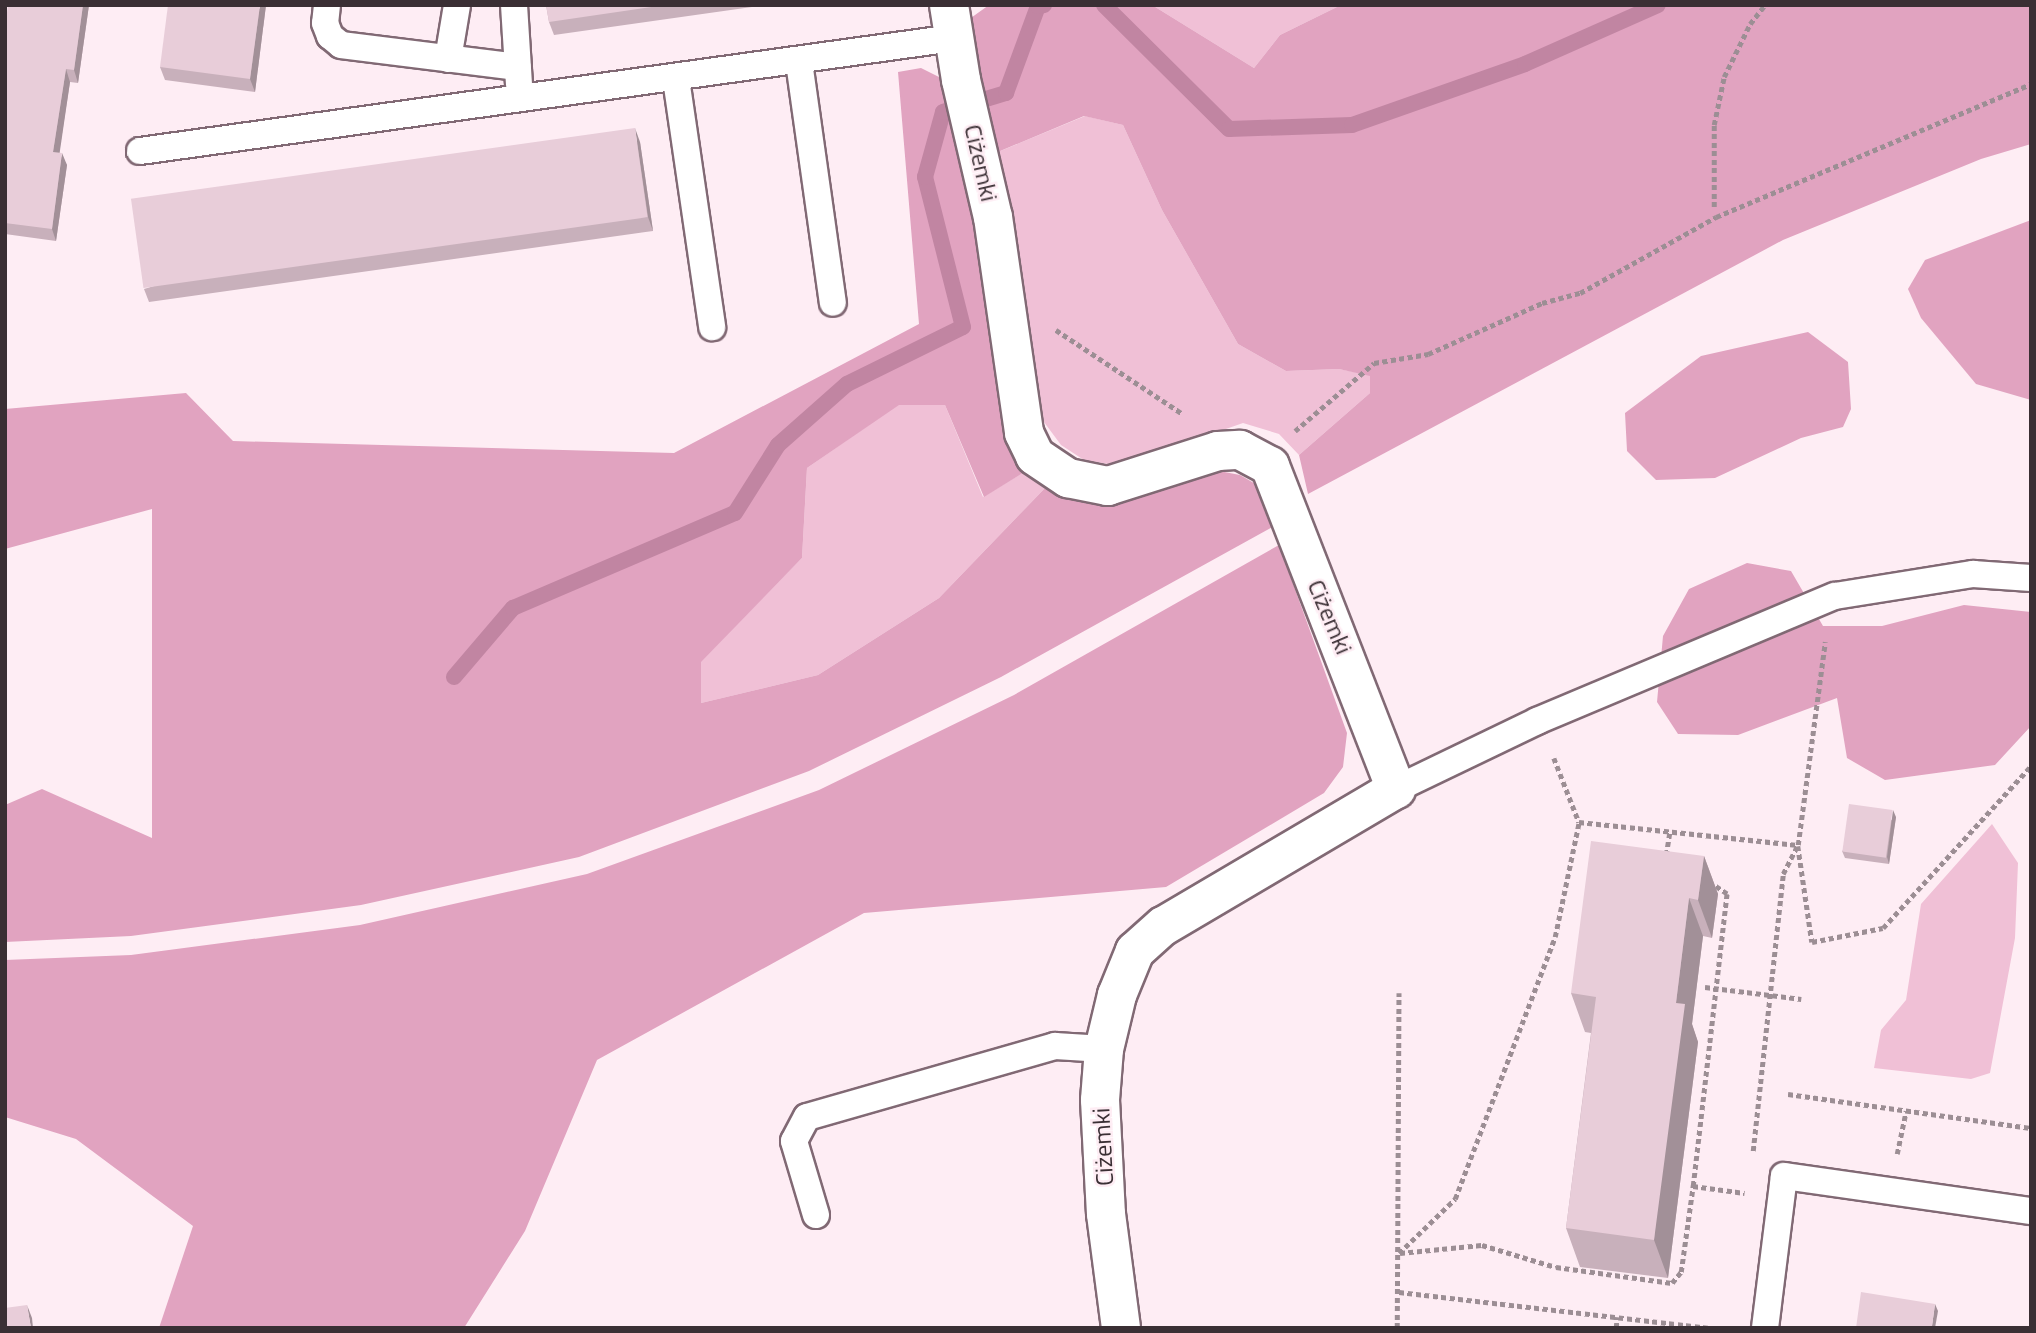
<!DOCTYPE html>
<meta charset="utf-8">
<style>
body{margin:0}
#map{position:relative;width:2036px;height:1333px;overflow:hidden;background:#feedf4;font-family:"Titillium Web",sans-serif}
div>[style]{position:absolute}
.green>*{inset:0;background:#f0c0d6}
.forest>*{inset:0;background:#e1a3c0}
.stream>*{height:16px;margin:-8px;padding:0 8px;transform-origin:8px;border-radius:8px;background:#c185a2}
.path>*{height:4.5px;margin-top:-2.25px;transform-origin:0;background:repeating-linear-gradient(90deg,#9c8e94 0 5px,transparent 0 8.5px)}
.roads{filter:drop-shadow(2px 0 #816974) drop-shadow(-2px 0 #816974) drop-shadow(0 2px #816974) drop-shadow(0 -2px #816974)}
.lane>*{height:26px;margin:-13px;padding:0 13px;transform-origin:13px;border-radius:13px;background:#fff}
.street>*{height:38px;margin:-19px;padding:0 19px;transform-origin:19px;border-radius:19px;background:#fff}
.wall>*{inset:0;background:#c8b0bb}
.shaded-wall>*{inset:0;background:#a29098}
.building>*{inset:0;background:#e8cdd9;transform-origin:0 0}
span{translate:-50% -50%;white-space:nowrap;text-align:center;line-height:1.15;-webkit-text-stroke:5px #feedf4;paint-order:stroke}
.street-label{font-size:24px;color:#3a2f34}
.frame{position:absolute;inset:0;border:7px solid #3a2f34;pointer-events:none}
</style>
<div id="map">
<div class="green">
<i style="clip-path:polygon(1152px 5px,1341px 5px,1280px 35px,1254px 68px)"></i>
<i style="clip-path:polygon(1085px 116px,1123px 125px,1162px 210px,1238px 344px,1286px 371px,1339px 369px,1370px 375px,1370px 393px,1299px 455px,1279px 434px,1243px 423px,1120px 466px,1084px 460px,1061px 445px,1041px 418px,993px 154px)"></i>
<i style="clip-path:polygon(899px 404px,945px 405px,983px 497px,1026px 471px,1046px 487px,939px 598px,818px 675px,701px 703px,700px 662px,802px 558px,807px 468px)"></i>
<i style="clip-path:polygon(1992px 824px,2018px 863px,2015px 938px,1990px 1073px,1971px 1079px,1874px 1068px,1881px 1030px,1906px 1000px,1921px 904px)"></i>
</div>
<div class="forest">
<i style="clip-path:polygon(989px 5px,1152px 5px,1254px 68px,1280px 35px,1341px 5px,2031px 5px,2031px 144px,1981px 159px,1783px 240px,1308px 494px,1299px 455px,1370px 393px,1370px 376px,1339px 369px,1286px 371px,1238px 344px,1162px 210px,1123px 125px,1084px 116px,993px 154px,968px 20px)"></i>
<i style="clip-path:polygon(921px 68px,949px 82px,978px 221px,996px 371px,1013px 442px,1026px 471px,984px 497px,945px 405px,899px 405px,807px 468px,802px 558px,701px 662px,701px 703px,818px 675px,939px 598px,1046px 487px,1214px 470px,1240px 475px,1259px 486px,1276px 525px,1001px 677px,809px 771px,579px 857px,361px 905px,131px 936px,5px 942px,5px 805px,42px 789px,152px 838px,152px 509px,5px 549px,5px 409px,186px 393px,233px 441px,674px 453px,919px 324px,898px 72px)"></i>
<i style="clip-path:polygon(2031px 220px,2031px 400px,1976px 384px,1921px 318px,1908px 289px,1925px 260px)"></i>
<i style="clip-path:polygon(1808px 332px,1848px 362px,1851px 409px,1843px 427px,1801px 438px,1715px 478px,1656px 480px,1627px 451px,1625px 413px,1701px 356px)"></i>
<i style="clip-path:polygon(1279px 545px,1347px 733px,1343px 767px,1324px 793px,1166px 887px,864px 913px,597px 1060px,525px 1231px,464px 1328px,159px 1328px,193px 1226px,76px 1139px,5px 1117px,5px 960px,131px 955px,360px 925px,587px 874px,819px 790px,1014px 695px)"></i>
<i style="clip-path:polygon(1747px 563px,1791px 571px,1823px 626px,1882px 626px,1964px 605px,2031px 612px,2031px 726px,1995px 765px,1885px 780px,1847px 758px,1837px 698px,1738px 735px,1678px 734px,1657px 702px,1663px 636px,1689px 589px)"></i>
</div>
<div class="stream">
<i style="left:1104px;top:5px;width:176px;rotate:44.8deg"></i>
<i style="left:1229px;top:129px;width:123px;rotate:-1.9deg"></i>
<i style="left:1352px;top:125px;width:183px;rotate:-19.4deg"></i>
<i style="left:1525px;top:64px;width:145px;rotate:-23.9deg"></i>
<i style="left:454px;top:677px;width:91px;rotate:-49.5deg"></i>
<i style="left:513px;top:608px;width:241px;rotate:-23.2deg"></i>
<i style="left:735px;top:513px;width:80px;rotate:-57.7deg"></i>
<i style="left:778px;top:445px;width:92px;rotate:-41.5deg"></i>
<i style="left:847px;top:384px;width:129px;rotate:-26.2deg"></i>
<i style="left:963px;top:327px;width:155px;rotate:-104.2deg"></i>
<i style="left:925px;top:177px;width:67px;rotate:-74.5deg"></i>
<i style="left:943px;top:112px;width:66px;rotate:-16.8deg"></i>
<i style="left:1006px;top:93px;width:93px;rotate:-69.8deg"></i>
<i style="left:1038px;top:6px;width:6px;rotate:-9deg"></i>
</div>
<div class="path">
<i style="left:1714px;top:207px;width:82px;rotate:-90deg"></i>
<i style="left:1714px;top:125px;width:49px;rotate:-78.2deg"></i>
<i style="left:1724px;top:77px;width:59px;rotate:-63.9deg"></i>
<i style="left:1750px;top:24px;width:24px;rotate:-52deg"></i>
<i style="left:1056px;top:330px;width:152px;rotate:33.5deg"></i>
<i style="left:1295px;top:431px;width:104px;rotate:-40.7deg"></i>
<i style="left:1374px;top:363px;width:55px;rotate:-9.5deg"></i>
<i style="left:1428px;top:354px;width:125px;rotate:-24.1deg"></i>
<i style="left:1542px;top:303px;width:39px;rotate:-15deg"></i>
<i style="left:1580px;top:293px;width:156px;rotate:-29.2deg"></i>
<i style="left:1716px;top:217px;width:342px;rotate:-22.9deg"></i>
<i style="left:1554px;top:758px;width:69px;rotate:68.7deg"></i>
<i style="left:1798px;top:846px;width:97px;rotate:81.7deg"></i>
<i style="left:1812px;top:942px;width:72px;rotate:-11.2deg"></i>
<i style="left:1883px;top:928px;width:219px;rotate:-47.6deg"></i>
<i style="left:1666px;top:855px;width:24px;rotate:-81deg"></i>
<i style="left:1705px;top:987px;width:97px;rotate:7.1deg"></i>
<i style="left:1788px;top:1094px;width:245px;rotate:8deg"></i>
<i style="left:1753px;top:1151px;width:279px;rotate:-83.8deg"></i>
<i style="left:1783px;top:874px;width:33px;rotate:-63deg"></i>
<i style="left:1897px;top:1154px;width:44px;rotate:-78.2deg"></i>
<i style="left:1693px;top:1186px;width:52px;rotate:7.7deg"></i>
<i style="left:1399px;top:1253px;width:78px;rotate:-44deg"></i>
<i style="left:1455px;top:1199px;width:280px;rotate:-69.1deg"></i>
<i style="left:1555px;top:937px;width:117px;rotate:-78.2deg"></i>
<i style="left:1579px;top:822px;width:220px;rotate:6deg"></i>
<i style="left:1798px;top:845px;width:205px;rotate:-82.4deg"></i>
<i style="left:1400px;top:1253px;width:82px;rotate:-5.6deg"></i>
<i style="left:1482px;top:1245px;width:77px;rotate:16.6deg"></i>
<i style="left:1556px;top:1267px;width:117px;rotate:7.9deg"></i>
<i style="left:1672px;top:1283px;width:14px;rotate:-51deg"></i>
<i style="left:1681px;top:1272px;width:87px;rotate:-82.1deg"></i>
<i style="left:1693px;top:1186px;width:294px;rotate:-83.4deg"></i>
<i style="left:1727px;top:894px;width:18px;rotate:-146deg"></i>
<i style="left:1399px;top:1292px;width:313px;rotate:6.6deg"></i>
<i style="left:1397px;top:1328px;width:335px;rotate:-89.7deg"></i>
<i style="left:1616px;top:1328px;width:11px;rotate:-85deg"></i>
</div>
<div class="roads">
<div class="lane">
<i style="left:327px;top:5px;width:18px;rotate:96deg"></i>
<i style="left:325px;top:23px;width:14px;rotate:69deg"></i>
<i style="left:330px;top:36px;width:14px;rotate:39deg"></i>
<i style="left:341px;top:45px;width:178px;rotate:7.1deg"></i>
<i style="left:514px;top:5px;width:79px;rotate:86.4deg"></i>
<i style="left:448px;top:59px;width:55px;rotate:-80.5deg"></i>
<i style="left:799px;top:62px;width:243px;rotate:82deg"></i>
<i style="left:676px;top:79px;width:251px;rotate:81.7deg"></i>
<i style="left:140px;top:151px;width:821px;rotate:-7.91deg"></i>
<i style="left:1396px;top:789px;width:157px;rotate:-25.7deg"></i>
<i style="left:1537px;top:721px;width:323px;rotate:-22.8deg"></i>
<i style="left:1835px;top:596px;width:140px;rotate:-9.1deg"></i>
<i style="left:1973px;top:574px;width:58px;rotate:3.9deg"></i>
<i style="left:816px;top:1215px;width:77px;rotate:-106.6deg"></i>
<i style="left:794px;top:1141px;width:27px;rotate:-62deg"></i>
<i style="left:807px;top:1117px;width:258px;rotate:-16deg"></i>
<i style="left:1055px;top:1046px;width:49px;rotate:3.5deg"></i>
<i style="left:1765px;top:1328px;width:153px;rotate:-82.9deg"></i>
<i style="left:1784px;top:1176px;width:249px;rotate:8.1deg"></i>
</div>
<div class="street">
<i style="left:949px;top:5px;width:76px;rotate:80.9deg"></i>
<i style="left:961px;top:80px;width:141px;rotate:76.9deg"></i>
<i style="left:993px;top:217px;width:218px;rotate:81.8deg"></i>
<i style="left:1024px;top:433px;width:25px;rotate:64deg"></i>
<i style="left:1035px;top:456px;width:40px;rotate:34deg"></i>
<i style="left:1068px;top:478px;width:41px;rotate:11.3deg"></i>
<i style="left:1108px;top:486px;width:115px;rotate:-17.7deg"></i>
<i style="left:1218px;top:451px;width:22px;rotate:-3deg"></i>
<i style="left:1240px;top:450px;width:34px;rotate:28deg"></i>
<i style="left:1270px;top:466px;width:347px;rotate:68.7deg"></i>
<i style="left:1396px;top:789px;width:270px;rotate:149.5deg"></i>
<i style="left:1163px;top:926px;width:38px;rotate:138deg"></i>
<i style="left:1135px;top:951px;width:48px;rotate:112.2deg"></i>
<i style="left:1117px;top:995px;width:56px;rotate:103.5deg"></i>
<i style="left:1104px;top:1049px;width:51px;rotate:94.5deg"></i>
<i style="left:1100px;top:1100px;width:114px;rotate:87deg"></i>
<i style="left:1106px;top:1214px;width:115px;rotate:82.5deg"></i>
</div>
</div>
<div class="wall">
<i style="clip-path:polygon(89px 5px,78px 83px,70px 82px,59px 153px,67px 165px,56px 241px,5px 234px,5px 26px)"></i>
<i style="clip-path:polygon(266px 5px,255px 92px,165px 80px,160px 67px)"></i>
<i style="clip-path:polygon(546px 5px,766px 5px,554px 35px,549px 22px)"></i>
<i style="clip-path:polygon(640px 142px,653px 231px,149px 302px,144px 289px)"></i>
<i style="clip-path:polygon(1896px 817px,1889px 864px,1845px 858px,1842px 851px)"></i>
<i style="clip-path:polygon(1704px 856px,1718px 894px,1712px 938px,1703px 936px,1692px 1024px,1698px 1042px,1668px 1278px,1580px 1267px,1566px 1228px,1591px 1033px,1585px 1032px,1571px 993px)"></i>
</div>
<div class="shaded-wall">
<i style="clip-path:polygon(83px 5px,89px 5px,78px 83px,74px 70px)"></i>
<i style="clip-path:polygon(260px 5px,266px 5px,255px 92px,250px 79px)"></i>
<i style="clip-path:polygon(66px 69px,70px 82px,58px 164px,53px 152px)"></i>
<i style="clip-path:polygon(635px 128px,640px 142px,653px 231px,648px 217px)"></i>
<i style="clip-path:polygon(62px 153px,67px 165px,56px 241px,52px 229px)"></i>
<i style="clip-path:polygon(1893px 810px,1896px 817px,1889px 864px,1887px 857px)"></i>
<i style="clip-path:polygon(1704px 856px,1718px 894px,1712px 938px,1698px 900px)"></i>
<i style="clip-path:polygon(1689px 898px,1703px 936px,1692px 1024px,1698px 1042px,1668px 1278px,1654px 1240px,1676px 1003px)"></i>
<i style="clip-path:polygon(1935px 1304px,1938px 1311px,1935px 1328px,1932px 1326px)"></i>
<i style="clip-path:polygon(27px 1305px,32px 1318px,33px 1328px,31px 1328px)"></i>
</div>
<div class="building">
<i style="clip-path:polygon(8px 5px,83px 5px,74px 70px,66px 69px,53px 152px,62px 153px,52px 229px,5px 223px,5px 26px)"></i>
<i style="clip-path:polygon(168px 5px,260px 5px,250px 79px,160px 67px)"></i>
<i style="clip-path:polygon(546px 5px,665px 5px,549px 22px)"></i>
<i style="left:635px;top:128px;width:90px;height:509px;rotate:82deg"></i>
<i style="left:1849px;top:804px;width:44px;height:48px;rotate:8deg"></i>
<i style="clip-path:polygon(1591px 841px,1704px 856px,1698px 900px,1689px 898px,1676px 1003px,1685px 1004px,1654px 1240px,1566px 1228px,1596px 997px,1571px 993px)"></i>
<i style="clip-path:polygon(1861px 1292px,1935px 1304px,1932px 1326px,1944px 1328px,1856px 1328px)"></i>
<i style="clip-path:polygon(27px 1305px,31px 1328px,5px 1328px,5px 1308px)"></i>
</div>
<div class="street-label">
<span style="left:981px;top:163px;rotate:77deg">Ciżemki</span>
<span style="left:1330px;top:617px;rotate:67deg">Ciżemki</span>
<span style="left:1103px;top:1147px;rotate:-93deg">Ciżemki</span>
</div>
<div class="frame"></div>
</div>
